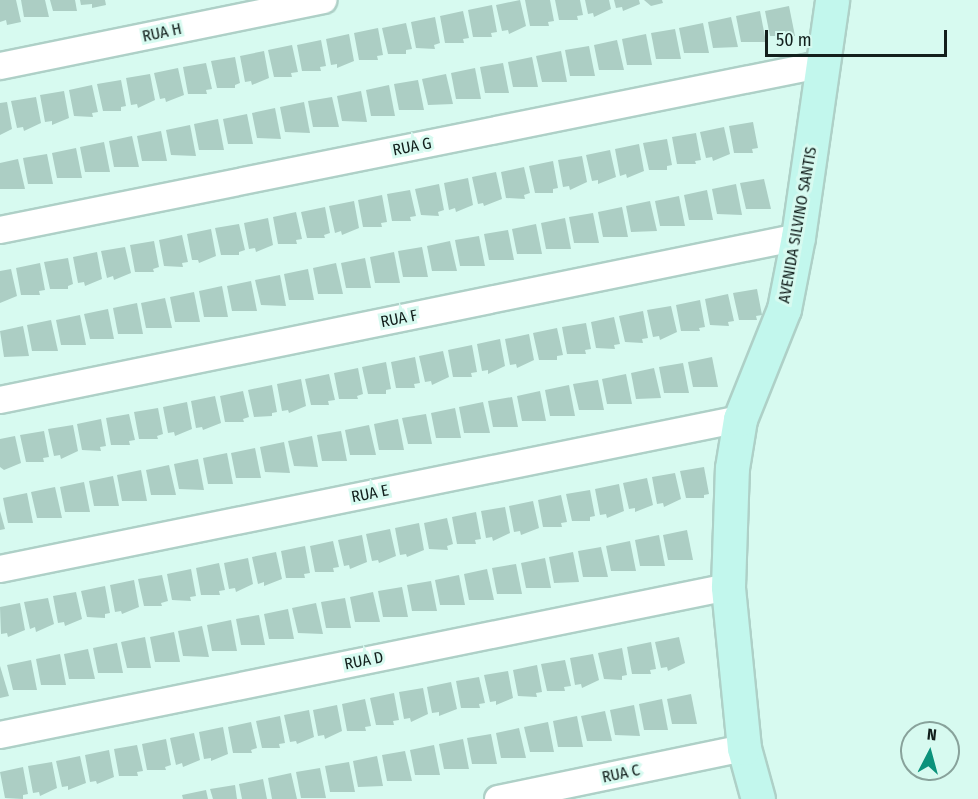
<!DOCTYPE html>
<style>
body{margin:0}
#map{position:relative;width:978px;height:799px;overflow:hidden;background:#d7faf0;font-family:"Fira Sans Condensed",sans-serif}
div>[style]{position:absolute}
.building>*{inset:0;background:#accec4}
.roads{filter:drop-shadow(2px 0 #aed0c7) drop-shadow(-2px 0 #aed0c7) drop-shadow(0 2px #aed0c7) drop-shadow(0 -2px #aed0c7)}
.minor>*{height:26px;margin:-13px;padding:0 13px;transform-origin:13px;border-radius:13px;background:#fff}
.secondary>*{height:33px;margin:-16.5px;padding:0 16.5px;transform-origin:16.5px;border-radius:16.5px;background:#c2f7ed}
span{translate:-50% -50%;white-space:nowrap;text-align:center;line-height:1.15;-webkit-text-stroke:6px #d7faf0;paint-order:stroke}
.street-label{font-size:16px;color:#121f1c}
.north{position:absolute;left:900px;top:721px;width:60px;height:60px;box-sizing:border-box;background:#d7faf0;border:2px solid #88a29b;border-radius:50%;rotate:6deg;font-size:16px;font-weight:700;line-height:24px;text-align:center;color:#121f1c}
.north::after{content:'';display:block;margin:auto;width:21px;height:27px;background:#0b927b;clip-path:polygon(50% 0,100% 100%,50% 72%,0 100%)}
.scale{position:absolute;left:765px;top:30px;width:182px;height:27px;box-sizing:border-box;border:3px solid #121f1c;border-top:0;padding-left:8px;font-size:18px;line-height:21px;white-space:nowrap;color:#121f1c;-webkit-text-stroke:4px #d7faf0;paint-order:stroke}
</style>
<div id="map">
<div class="building">
<i style="clip-path:polygon(0 0,16px 0,21px 22px,7px 25px,6px 20px,0 22px)"></i>
<i style="clip-path:polygon(21px 0,45px 0,49px 17px,24px 17px)"></i>
<i style="clip-path:polygon(50px 0,75px 0,77px 11px,53px 11px)"></i>
<i style="clip-path:polygon(80px 0,105px 0,106px 5px,92px 8px,92px 4px,81px 5px)"></i>
<i style="clip-path:polygon(520px 0,526px 26px,509px 34px,508px 30px,502px 31px,496px 5px)"></i>
<i style="clip-path:polygon(525px 0,550px 0,554px 21px,548px 22px,549px 26px,530px 26px)"></i>
<i style="clip-path:polygon(555px 0,580px 0,583px 15px,577px 16px,578px 20px,559px 20px)"></i>
<i style="clip-path:polygon(585px 0,609px 0,611px 9px,594px 17px,593px 13px,588px 14px)"></i>
<i style="clip-path:polygon(614px 0,639px 0,640px 4px,623px 11px,622px 7px,616px 8px)"></i>
<i style="clip-path:polygon(644px 0,662px 0,663px 3px,651px 6px)"></i>
<i style="clip-path:polygon(492px 5px,497px 32px,491px 33px,492px 37px,473px 37px,468px 10px)"></i>
<i style="clip-path:polygon(789px 6px,795px 36px,770px 36px,765px 11px)"></i>
<i style="clip-path:polygon(463px 11px,469px 38px,463px 39px,464px 43px,445px 43px,440px 16px)"></i>
<i style="clip-path:polygon(760px 11px,766px 42px,741px 42px,736px 16px)"></i>
<i style="clip-path:polygon(435px 17px,440px 43px,434px 45px,435px 49px,416px 48px,411px 22px)"></i>
<i style="clip-path:polygon(731px 17px,738px 47px,713px 48px,708px 22px)"></i>
<i style="clip-path:polygon(406px 23px,412px 49px,406px 50px,406px 54px,388px 54px,382px 28px)"></i>
<i style="clip-path:polygon(703px 23px,709px 53px,684px 53px,679px 28px)"></i>
<i style="clip-path:polygon(378px 28px,383px 55px,377px 56px,378px 60px,359px 60px,354px 33px)"></i>
<i style="clip-path:polygon(675px 29px,681px 59px,656px 59px,651px 33px)"></i>
<i style="clip-path:polygon(349px 34px,354px 61px,337px 68px,337px 64px,331px 65px,326px 39px)"></i>
<i style="clip-path:polygon(646px 34px,652px 65px,627px 65px,622px 39px)"></i>
<i style="clip-path:polygon(321px 40px,326px 66px,320px 67px,321px 71px,302px 71px,297px 45px)"></i>
<i style="clip-path:polygon(617px 40px,624px 70px,599px 70px,594px 45px)"></i>
<i style="clip-path:polygon(292px 45px,298px 72px,291px 73px,292px 77px,274px 77px,268px 50px)"></i>
<i style="clip-path:polygon(589px 46px,595px 76px,570px 76px,565px 50px)"></i>
<i style="clip-path:polygon(264px 51px,269px 78px,252px 85px,251px 81px,245px 82px,240px 56px)"></i>
<i style="clip-path:polygon(561px 51px,567px 82px,542px 82px,536px 56px)"></i>
<i style="clip-path:polygon(235px 57px,240px 83px,235px 85px,235px 88px,217px 88px,211px 61px)"></i>
<i style="clip-path:polygon(532px 57px,538px 87px,513px 87px,508px 62px)"></i>
<i style="clip-path:polygon(206px 63px,212px 89px,206px 90px,207px 94px,188px 94px,183px 67px)"></i>
<i style="clip-path:polygon(503px 63px,509px 93px,485px 93px,480px 67px)"></i>
<i style="clip-path:polygon(178px 68px,184px 95px,166px 102px,165px 98px,160px 99px,154px 73px)"></i>
<i style="clip-path:polygon(475px 68px,481px 99px,456px 99px,451px 73px)"></i>
<i style="clip-path:polygon(150px 74px,155px 100px,138px 108px,137px 104px,131px 105px,126px 78px)"></i>
<i style="clip-path:polygon(446px 74px,453px 104px,428px 105px,422px 79px)"></i>
<i style="clip-path:polygon(121px 80px,126px 106px,121px 107px,121px 111px,103px 111px,97px 84px)"></i>
<i style="clip-path:polygon(418px 80px,424px 110px,399px 110px,394px 84px)"></i>
<i style="clip-path:polygon(92px 85px,98px 112px,92px 113px,93px 117px,74px 116px,69px 90px)"></i>
<i style="clip-path:polygon(389px 85px,395px 116px,371px 116px,366px 90px)"></i>
<i style="clip-path:polygon(64px 91px,69px 118px,52px 125px,52px 121px,45px 122px,40px 95px)"></i>
<i style="clip-path:polygon(361px 91px,367px 122px,342px 121px,337px 96px)"></i>
<i style="clip-path:polygon(36px 97px,41px 123px,24px 131px,23px 127px,17px 128px,11px 101px)"></i>
<i style="clip-path:polygon(332px 97px,339px 127px,313px 127px,308px 101px)"></i>
<i style="clip-path:polygon(7px 102px,12px 129px,0 135px,0 103px)"></i>
<i style="clip-path:polygon(304px 102px,310px 133px,285px 132px,280px 107px)"></i>
<i style="clip-path:polygon(275px 108px,281px 139px,257px 138px,252px 113px)"></i>
<i style="clip-path:polygon(247px 114px,253px 144px,228px 144px,223px 119px)"></i>
<i style="clip-path:polygon(218px 119px,224px 150px,199px 150px,194px 124px)"></i>
<i style="clip-path:polygon(753px 122px,758px 148px,752px 149px,753px 153px,734px 153px,729px 126px)"></i>
<i style="clip-path:polygon(190px 125px,196px 156px,171px 155px,166px 130px)"></i>
<i style="clip-path:polygon(724px 127px,730px 154px,713px 161px,712px 157px,706px 158px,700px 132px)"></i>
<i style="clip-path:polygon(161px 131px,167px 161px,142px 161px,137px 136px)"></i>
<i style="clip-path:polygon(696px 133px,701px 160px,695px 161px,696px 164px,677px 164px,672px 137px)"></i>
<i style="clip-path:polygon(132px 136px,139px 167px,114px 167px,109px 141px)"></i>
<i style="clip-path:polygon(667px 139px,672px 165px,667px 166px,667px 170px,649px 170px,643px 143px)"></i>
<i style="clip-path:polygon(104px 142px,110px 172px,85px 172px,80px 147px)"></i>
<i style="clip-path:polygon(639px 144px,644px 171px,627px 178px,626px 174px,620px 176px,615px 149px)"></i>
<i style="clip-path:polygon(76px 148px,82px 178px,57px 178px,52px 153px)"></i>
<i style="clip-path:polygon(610px 150px,616px 177px,598px 184px,598px 180px,592px 181px,586px 155px)"></i>
<i style="clip-path:polygon(47px 154px,53px 184px,28px 184px,23px 158px)"></i>
<i style="clip-path:polygon(582px 156px,587px 182px,570px 190px,569px 186px,563px 187px,558px 160px)"></i>
<i style="clip-path:polygon(18px 159px,25px 189px,0 189px,0 163px)"></i>
<i style="clip-path:polygon(553px 161px,558px 188px,553px 189px,553px 193px,535px 193px,529px 166px)"></i>
<i style="clip-path:polygon(524px 167px,530px 193px,524px 195px,525px 199px,506px 198px,501px 172px)"></i>
<i style="clip-path:polygon(496px 172px,502px 199px,484px 206px,483px 203px,478px 204px,472px 177px)"></i>
<i style="clip-path:polygon(468px 178px,473px 205px,456px 212px,455px 208px,449px 210px,444px 183px)"></i>
<i style="clip-path:polygon(764px 179px,771px 209px,746px 209px,740px 183px)"></i>
<i style="clip-path:polygon(439px 184px,444px 210px,438px 212px,439px 216px,421px 215px,415px 189px)"></i>
<i style="clip-path:polygon(736px 184px,742px 215px,717px 214px,712px 189px)"></i>
<i style="clip-path:polygon(410px 190px,416px 216px,410px 217px,411px 221px,392px 221px,387px 194px)"></i>
<i style="clip-path:polygon(707px 190px,713px 220px,689px 220px,684px 195px)"></i>
<i style="clip-path:polygon(382px 195px,387px 222px,381px 223px,382px 227px,363px 227px,358px 200px)"></i>
<i style="clip-path:polygon(679px 196px,685px 226px,660px 226px,655px 201px)"></i>
<i style="clip-path:polygon(354px 201px,359px 228px,342px 235px,341px 231px,335px 233px,329px 206px)"></i>
<i style="clip-path:polygon(650px 201px,657px 231px,631px 232px,626px 206px)"></i>
<i style="clip-path:polygon(325px 207px,330px 233px,324px 235px,325px 238px,307px 238px,301px 212px)"></i>
<i style="clip-path:polygon(622px 207px,628px 237px,603px 237px,598px 212px)"></i>
<i style="clip-path:polygon(296px 212px,302px 239px,296px 240px,297px 244px,278px 244px,273px 217px)"></i>
<i style="clip-path:polygon(593px 213px,599px 243px,574px 243px,569px 217px)"></i>
<i style="clip-path:polygon(268px 218px,273px 245px,256px 252px,255px 248px,249px 249px,244px 223px)"></i>
<i style="clip-path:polygon(565px 218px,571px 249px,546px 249px,541px 223px)"></i>
<i style="clip-path:polygon(239px 224px,245px 250px,239px 252px,239px 255px,221px 255px,215px 228px)"></i>
<i style="clip-path:polygon(536px 224px,542px 254px,517px 254px,512px 229px)"></i>
<i style="clip-path:polygon(211px 229px,216px 256px,199px 263px,198px 260px,192px 260px,187px 234px)"></i>
<i style="clip-path:polygon(508px 230px,514px 260px,489px 260px,484px 234px)"></i>
<i style="clip-path:polygon(182px 235px,188px 262px,182px 263px,183px 267px,164px 266px,159px 240px)"></i>
<i style="clip-path:polygon(479px 236px,485px 266px,460px 266px,455px 240px)"></i>
<i style="clip-path:polygon(154px 241px,159px 267px,153px 269px,154px 272px,135px 272px,130px 245px)"></i>
<i style="clip-path:polygon(450px 241px,457px 271px,432px 271px,427px 246px)"></i>
<i style="clip-path:polygon(125px 247px,131px 273px,114px 280px,113px 276px,107px 278px,101px 251px)"></i>
<i style="clip-path:polygon(422px 247px,428px 277px,403px 277px,398px 251px)"></i>
<i style="clip-path:polygon(97px 252px,102px 279px,85px 286px,84px 282px,78px 283px,73px 257px)"></i>
<i style="clip-path:polygon(394px 252px,400px 283px,375px 283px,370px 257px)"></i>
<i style="clip-path:polygon(68px 258px,73px 284px,68px 286px,68px 289px,50px 289px,44px 262px)"></i>
<i style="clip-path:polygon(365px 258px,371px 288px,346px 288px,341px 263px)"></i>
<i style="clip-path:polygon(40px 263px,45px 290px,39px 291px,40px 295px,21px 295px,16px 268px)"></i>
<i style="clip-path:polygon(336px 263px,343px 294px,318px 294px,313px 268px)"></i>
<i style="clip-path:polygon(11px 269px,17px 296px,0 303px,0 271px)"></i>
<i style="clip-path:polygon(308px 269px,314px 300px,289px 300px,284px 274px)"></i>
<i style="clip-path:polygon(280px 275px,286px 306px,261px 305px,255px 280px)"></i>
<i style="clip-path:polygon(251px 281px,257px 311px,232px 311px,227px 286px)"></i>
<i style="clip-path:polygon(222px 286px,228px 317px,204px 317px,199px 291px)"></i>
<i style="clip-path:polygon(757px 289px,762px 315px,756px 316px,757px 320px,739px 320px,733px 293px)"></i>
<i style="clip-path:polygon(194px 292px,200px 322px,175px 322px,170px 297px)"></i>
<i style="clip-path:polygon(728px 294px,734px 321px,728px 322px,729px 326px,710px 325px,705px 299px)"></i>
<i style="clip-path:polygon(165px 298px,172px 328px,146px 328px,141px 303px)"></i>
<i style="clip-path:polygon(700px 300px,705px 327px,699px 328px,700px 331px,681px 331px,676px 305px)"></i>
<i style="clip-path:polygon(137px 303px,143px 334px,118px 334px,113px 308px)"></i>
<i style="clip-path:polygon(671px 306px,677px 332px,660px 340px,659px 336px,653px 337px,647px 310px)"></i>
<i style="clip-path:polygon(108px 309px,114px 339px,90px 339px,84px 314px)"></i>
<i style="clip-path:polygon(643px 311px,648px 338px,642px 339px,643px 343px,625px 342px,619px 316px)"></i>
<i style="clip-path:polygon(80px 315px,86px 345px,61px 345px,56px 320px)"></i>
<i style="clip-path:polygon(614px 317px,620px 344px,614px 345px,615px 349px,596px 348px,591px 322px)"></i>
<i style="clip-path:polygon(51px 320px,58px 351px,32px 351px,27px 325px)"></i>
<i style="clip-path:polygon(586px 323px,591px 349px,585px 350px,586px 354px,567px 354px,562px 327px)"></i>
<i style="clip-path:polygon(23px 326px,29px 356px,4px 357px,0 331px)"></i>
<i style="clip-path:polygon(557px 328px,563px 355px,557px 356px,557px 360px,539px 360px,533px 333px)"></i>
<i style="clip-path:polygon(529px 334px,534px 360px,517px 368px,516px 364px,510px 365px,505px 339px)"></i>
<i style="clip-path:polygon(500px 339px,505px 366px,488px 374px,488px 370px,482px 371px,477px 344px)"></i>
<i style="clip-path:polygon(472px 345px,477px 372px,471px 373px,472px 377px,453px 377px,448px 350px)"></i>
<i style="clip-path:polygon(443px 351px,449px 377px,432px 385px,431px 381px,425px 382px,419px 356px)"></i>
<i style="clip-path:polygon(415px 357px,420px 383px,414px 384px,415px 388px,396px 388px,391px 362px)"></i>
<i style="clip-path:polygon(712px 357px,718px 387px,693px 387px,688px 362px)"></i>
<i style="clip-path:polygon(386px 362px,391px 389px,386px 390px,386px 394px,368px 394px,362px 367px)"></i>
<i style="clip-path:polygon(683px 363px,689px 393px,664px 393px,659px 367px)"></i>
<i style="clip-path:polygon(358px 368px,363px 394px,357px 396px,358px 399px,339px 399px,334px 373px)"></i>
<i style="clip-path:polygon(654px 368px,661px 398px,636px 399px,631px 373px)"></i>
<i style="clip-path:polygon(329px 374px,335px 400px,328px 401px,329px 405px,311px 405px,305px 379px)"></i>
<i style="clip-path:polygon(626px 374px,632px 404px,607px 404px,602px 379px)"></i>
<i style="clip-path:polygon(301px 379px,306px 406px,289px 413px,288px 410px,282px 411px,277px 384px)"></i>
<i style="clip-path:polygon(598px 380px,604px 410px,579px 410px,573px 384px)"></i>
<i style="clip-path:polygon(272px 385px,277px 412px,272px 413px,272px 416px,254px 417px,248px 390px)"></i>
<i style="clip-path:polygon(569px 385px,575px 416px,550px 416px,545px 390px)"></i>
<i style="clip-path:polygon(243px 391px,249px 417px,243px 419px,244px 422px,225px 422px,220px 396px)"></i>
<i style="clip-path:polygon(540px 391px,546px 421px,522px 421px,517px 396px)"></i>
<i style="clip-path:polygon(215px 396px,221px 423px,203px 430px,202px 427px,196px 428px,191px 401px)"></i>
<i style="clip-path:polygon(512px 397px,518px 427px,493px 427px,488px 401px)"></i>
<i style="clip-path:polygon(187px 402px,192px 429px,175px 436px,174px 432px,168px 433px,163px 407px)"></i>
<i style="clip-path:polygon(483px 402px,490px 433px,464px 433px,459px 407px)"></i>
<i style="clip-path:polygon(158px 408px,163px 434px,157px 436px,158px 439px,139px 439px,134px 412px)"></i>
<i style="clip-path:polygon(455px 408px,461px 438px,436px 438px,431px 413px)"></i>
<i style="clip-path:polygon(129px 414px,135px 440px,129px 441px,130px 445px,111px 445px,106px 418px)"></i>
<i style="clip-path:polygon(426px 414px,432px 444px,408px 444px,402px 418px)"></i>
<i style="clip-path:polygon(101px 419px,106px 446px,100px 447px,101px 451px,82px 450px,77px 424px)"></i>
<i style="clip-path:polygon(398px 419px,404px 450px,379px 450px,374px 424px)"></i>
<i style="clip-path:polygon(73px 425px,78px 451px,61px 459px,60px 455px,54px 456px,48px 429px)"></i>
<i style="clip-path:polygon(369px 425px,376px 455px,350px 455px,345px 430px)"></i>
<i style="clip-path:polygon(44px 431px,49px 457px,43px 458px,44px 462px,26px 462px,20px 435px)"></i>
<i style="clip-path:polygon(341px 431px,347px 461px,322px 461px,317px 435px)"></i>
<i style="clip-path:polygon(15px 436px,21px 463px,4px 470px,0 467px,0 439px)"></i>
<i style="clip-path:polygon(312px 436px,318px 467px,294px 466px,288px 441px)"></i>
<i style="clip-path:polygon(284px 442px,290px 473px,265px 472px,260px 447px)"></i>
<i style="clip-path:polygon(255px 448px,261px 478px,236px 478px,231px 453px)"></i>
<i style="clip-path:polygon(227px 453px,233px 484px,208px 484px,203px 458px)"></i>
<i style="clip-path:polygon(198px 459px,204px 490px,179px 489px,174px 464px)"></i>
<i style="clip-path:polygon(169px 465px,176px 495px,151px 495px,146px 470px)"></i>
<i style="clip-path:polygon(704px 467px,709px 494px,704px 495px,704px 498px,686px 498px,680px 471px)"></i>
<i style="clip-path:polygon(141px 470px,147px 501px,122px 501px,117px 475px)"></i>
<i style="clip-path:polygon(675px 473px,681px 499px,664px 507px,663px 503px,657px 504px,652px 477px)"></i>
<i style="clip-path:polygon(113px 476px,119px 506px,94px 506px,89px 481px)"></i>
<i style="clip-path:polygon(647px 478px,653px 505px,635px 512px,635px 508px,629px 509px,623px 483px)"></i>
<i style="clip-path:polygon(84px 482px,90px 512px,65px 512px,60px 487px)"></i>
<i style="clip-path:polygon(619px 484px,624px 511px,607px 518px,606px 514px,600px 515px,595px 489px)"></i>
<i style="clip-path:polygon(55px 487px,62px 518px,37px 518px,31px 492px)"></i>
<i style="clip-path:polygon(590px 490px,595px 516px,590px 517px,590px 521px,572px 521px,566px 494px)"></i>
<i style="clip-path:polygon(27px 493px,33px 523px,8px 523px,3px 498px)"></i>
<i style="clip-path:polygon(561px 495px,567px 522px,561px 523px,562px 527px,543px 527px,538px 500px)"></i>
<i style="clip-path:polygon(533px 501px,539px 528px,521px 535px,520px 531px,514px 532px,509px 506px)"></i>
<i style="clip-path:polygon(505px 507px,510px 533px,493px 541px,492px 537px,486px 538px,481px 511px)"></i>
<i style="clip-path:polygon(0 511px,5px 529px,0 530px)"></i>
<i style="clip-path:polygon(476px 512px,481px 539px,475px 540px,476px 544px,457px 544px,452px 517px)"></i>
<i style="clip-path:polygon(447px 518px,453px 544px,447px 546px,448px 550px,429px 549px,424px 523px)"></i>
<i style="clip-path:polygon(419px 523px,424px 550px,407px 557px,406px 554px,400px 555px,395px 528px)"></i>
<i style="clip-path:polygon(390px 529px,396px 556px,379px 563px,378px 560px,372px 561px,366px 534px)"></i>
<i style="clip-path:polygon(687px 530px,693px 560px,668px 560px,663px 535px)"></i>
<i style="clip-path:polygon(362px 535px,367px 562px,350px 569px,349px 565px,344px 566px,338px 540px)"></i>
<i style="clip-path:polygon(659px 535px,665px 566px,640px 566px,635px 540px)"></i>
<i style="clip-path:polygon(333px 541px,339px 567px,333px 568px,334px 572px,315px 572px,310px 546px)"></i>
<i style="clip-path:polygon(630px 541px,636px 571px,611px 571px,606px 546px)"></i>
<i style="clip-path:polygon(305px 546px,310px 573px,304px 574px,305px 578px,286px 578px,281px 551px)"></i>
<i style="clip-path:polygon(601px 547px,608px 577px,583px 577px,578px 551px)"></i>
<i style="clip-path:polygon(276px 552px,282px 579px,264px 586px,264px 582px,258px 584px,252px 557px)"></i>
<i style="clip-path:polygon(573px 552px,579px 582px,554px 583px,549px 557px)"></i>
<i style="clip-path:polygon(248px 558px,253px 584px,236px 592px,235px 588px,229px 589px,224px 563px)"></i>
<i style="clip-path:polygon(545px 558px,551px 588px,526px 588px,521px 563px)"></i>
<i style="clip-path:polygon(219px 563px,225px 590px,219px 591px,220px 595px,201px 595px,196px 568px)"></i>
<i style="clip-path:polygon(516px 564px,522px 594px,497px 594px,492px 568px)"></i>
<i style="clip-path:polygon(191px 569px,196px 596px,190px 597px,191px 601px,172px 600px,167px 574px)"></i>
<i style="clip-path:polygon(487px 569px,494px 600px,469px 600px,464px 574px)"></i>
<i style="clip-path:polygon(162px 575px,168px 601px,161px 603px,162px 606px,144px 606px,138px 579px)"></i>
<i style="clip-path:polygon(459px 575px,465px 605px,440px 605px,435px 580px)"></i>
<i style="clip-path:polygon(134px 580px,139px 607px,122px 614px,121px 611px,115px 612px,110px 585px)"></i>
<i style="clip-path:polygon(431px 581px,437px 611px,412px 611px,407px 585px)"></i>
<i style="clip-path:polygon(105px 586px,110px 613px,105px 614px,105px 618px,87px 617px,81px 591px)"></i>
<i style="clip-path:polygon(402px 587px,408px 617px,383px 617px,378px 591px)"></i>
<i style="clip-path:polygon(76px 592px,82px 619px,65px 626px,64px 622px,58px 623px,53px 596px)"></i>
<i style="clip-path:polygon(373px 592px,380px 622px,355px 622px,350px 597px)"></i>
<i style="clip-path:polygon(48px 598px,54px 624px,36px 632px,35px 627px,30px 629px,24px 602px)"></i>
<i style="clip-path:polygon(345px 598px,351px 628px,326px 628px,321px 602px)"></i>
<i style="clip-path:polygon(20px 603px,25px 630px,8px 637px,7px 633px,1px 634px,0 607px)"></i>
<i style="clip-path:polygon(316px 603px,323px 634px,298px 633px,292px 608px)"></i>
<i style="clip-path:polygon(288px 609px,294px 639px,269px 639px,264px 614px)"></i>
<i style="clip-path:polygon(259px 615px,265px 645px,241px 645px,236px 619px)"></i>
<i style="clip-path:polygon(231px 620px,237px 651px,212px 651px,207px 625px)"></i>
<i style="clip-path:polygon(202px 626px,209px 657px,183px 656px,178px 631px)"></i>
<i style="clip-path:polygon(174px 632px,180px 662px,155px 662px,150px 637px)"></i>
<i style="clip-path:polygon(145px 637px,151px 668px,127px 668px,121px 642px)"></i>
<i style="clip-path:polygon(679px 637px,685px 663px,668px 671px,667px 667px,661px 668px,655px 642px)"></i>
<i style="clip-path:polygon(651px 642px,656px 669px,650px 670px,651px 674px,632px 674px,627px 647px)"></i>
<i style="clip-path:polygon(117px 643px,123px 673px,98px 673px,93px 648px)"></i>
<i style="clip-path:polygon(622px 648px,627px 675px,622px 676px,622px 680px,604px 679px,598px 653px)"></i>
<i style="clip-path:polygon(88px 649px,95px 679px,69px 679px,64px 654px)"></i>
<i style="clip-path:polygon(60px 654px,66px 685px,41px 685px,36px 659px)"></i>
<i style="clip-path:polygon(593px 654px,599px 680px,582px 688px,581px 684px,575px 685px,570px 658px)"></i>
<i style="clip-path:polygon(31px 660px,37px 690px,13px 690px,7px 665px)"></i>
<i style="clip-path:polygon(565px 660px,571px 686px,564px 687px,565px 691px,547px 691px,541px 664px)"></i>
<i style="clip-path:polygon(537px 665px,542px 692px,536px 693px,537px 697px,518px 696px,513px 670px)"></i>
<i style="clip-path:polygon(0 666px,9px 696px,0 698px)"></i>
<i style="clip-path:polygon(508px 671px,513px 698px,496px 705px,496px 701px,490px 702px,484px 675px)"></i>
<i style="clip-path:polygon(479px 677px,485px 703px,479px 704px,480px 708px,461px 708px,456px 681px)"></i>
<i style="clip-path:polygon(451px 682px,457px 709px,439px 716px,439px 712px,432px 713px,427px 687px)"></i>
<i style="clip-path:polygon(423px 688px,428px 714px,411px 722px,410px 718px,404px 719px,399px 692px)"></i>
<i style="clip-path:polygon(394px 693px,399px 720px,393px 721px,394px 725px,376px 725px,370px 698px)"></i>
<i style="clip-path:polygon(691px 694px,697px 724px,672px 724px,667px 699px)"></i>
<i style="clip-path:polygon(365px 699px,371px 726px,365px 727px,366px 731px,347px 731px,342px 704px)"></i>
<i style="clip-path:polygon(662px 699px,668px 730px,644px 730px,639px 704px)"></i>
<i style="clip-path:polygon(337px 705px,342px 731px,325px 739px,324px 735px,318px 736px,313px 710px)"></i>
<i style="clip-path:polygon(634px 705px,640px 736px,615px 735px,610px 710px)"></i>
<i style="clip-path:polygon(309px 710px,314px 737px,297px 744px,296px 741px,290px 742px,284px 715px)"></i>
<i style="clip-path:polygon(605px 711px,612px 741px,587px 741px,581px 716px)"></i>
<i style="clip-path:polygon(280px 716px,285px 743px,279px 744px,280px 748px,262px 748px,256px 721px)"></i>
<i style="clip-path:polygon(577px 716px,583px 747px,558px 747px,553px 721px)"></i>
<i style="clip-path:polygon(251px 722px,257px 748px,251px 750px,252px 753px,233px 753px,228px 727px)"></i>
<i style="clip-path:polygon(548px 722px,554px 752px,530px 752px,524px 727px)"></i>
<i style="clip-path:polygon(223px 727px,228px 754px,211px 761px,211px 758px,204px 759px,199px 732px)"></i>
<i style="clip-path:polygon(519px 728px,526px 758px,501px 758px,496px 733px)"></i>
<i style="clip-path:polygon(194px 733px,200px 760px,183px 767px,182px 763px,176px 765px,170px 738px)"></i>
<i style="clip-path:polygon(491px 734px,497px 764px,472px 764px,467px 738px)"></i>
<i style="clip-path:polygon(166px 739px,171px 765px,165px 767px,166px 770px,147px 770px,142px 744px)"></i>
<i style="clip-path:polygon(463px 739px,469px 769px,444px 769px,439px 744px)"></i>
<i style="clip-path:polygon(137px 745px,143px 771px,137px 772px,138px 776px,119px 776px,114px 749px)"></i>
<i style="clip-path:polygon(434px 745px,440px 775px,415px 775px,410px 750px)"></i>
<i style="clip-path:polygon(109px 750px,114px 777px,97px 784px,96px 781px,90px 782px,85px 755px)"></i>
<i style="clip-path:polygon(405px 751px,412px 781px,387px 781px,382px 755px)"></i>
<i style="clip-path:polygon(80px 756px,86px 783px,68px 790px,68px 786px,62px 787px,56px 761px)"></i>
<i style="clip-path:polygon(377px 756px,383px 786px,358px 787px,353px 761px)"></i>
<i style="clip-path:polygon(52px 762px,57px 788px,40px 796px,39px 792px,33px 793px,28px 766px)"></i>
<i style="clip-path:polygon(349px 762px,355px 792px,330px 792px,325px 766px)"></i>
<i style="clip-path:polygon(23px 767px,28px 794px,23px 795px,23px 799px,5px 798px,0 772px)"></i>
<i style="clip-path:polygon(320px 768px,326px 798px,301px 798px,296px 772px)"></i>
<i style="clip-path:polygon(291px 773px,297px 799px,272px 799px,268px 778px)"></i>
<i style="clip-path:polygon(263px 779px,267px 799px,242px 799px,239px 784px)"></i>
<i style="clip-path:polygon(235px 785px,237px 799px,213px 799px,210px 789px)"></i>
<i style="clip-path:polygon(206px 790px,208px 799px,183px 799px,182px 795px)"></i>
</div>
<div class="roads">
<div class="minor">
<i style="left:0;top:66px;width:330px;rotate:-11.5deg"></i>
<i style="left:0;top:230px;width:841px;rotate:-11.39deg"></i>
<i style="left:0;top:400px;width:814px;rotate:-11.54deg"></i>
<i style="left:0;top:569px;width:755px;rotate:-11.46deg"></i>
<i style="left:0;top:735px;width:743px;rotate:-11.49deg"></i>
<i style="left:498px;top:799px;width:251px;rotate:-11.7deg"></i>
</div>
<div class="secondary">
<i style="left:758px;top:799px;width:53px;rotate:-105.4deg"></i>
<i style="left:744px;top:748px;width:162px;rotate:-95.7deg"></i>
<i style="left:728px;top:587px;width:119px;rotate:-88.1deg"></i>
<i style="left:732px;top:468px;width:50px;rotate:-80.7deg"></i>
<i style="left:740px;top:419px;width:118px;rotate:-68.2deg"></i>
<i style="left:784px;top:309px;width:73px;rotate:-79deg"></i>
<i style="left:798px;top:237px;width:239px;rotate:-81.8deg"></i>
</div>
</div>
<div class="street-label">
<span style="left:162px;top:33px;rotate:-12deg">RUA H</span>
<span style="left:412px;top:147px;rotate:-11deg">RUA G</span>
<span style="left:798px;top:225px;rotate:-80deg">AVENIDA SILVINO SANTIS</span>
<span style="left:399px;top:319px;rotate:-11deg">RUA F</span>
<span style="left:370px;top:494px;rotate:-11deg">RUA E</span>
<span style="left:364px;top:661px;rotate:-11deg">RUA D</span>
<span style="left:621px;top:774px;rotate:-12deg">RUA C</span>
</div>
<div class="north">N</div>
<div class="scale">50 m</div>
</div>
